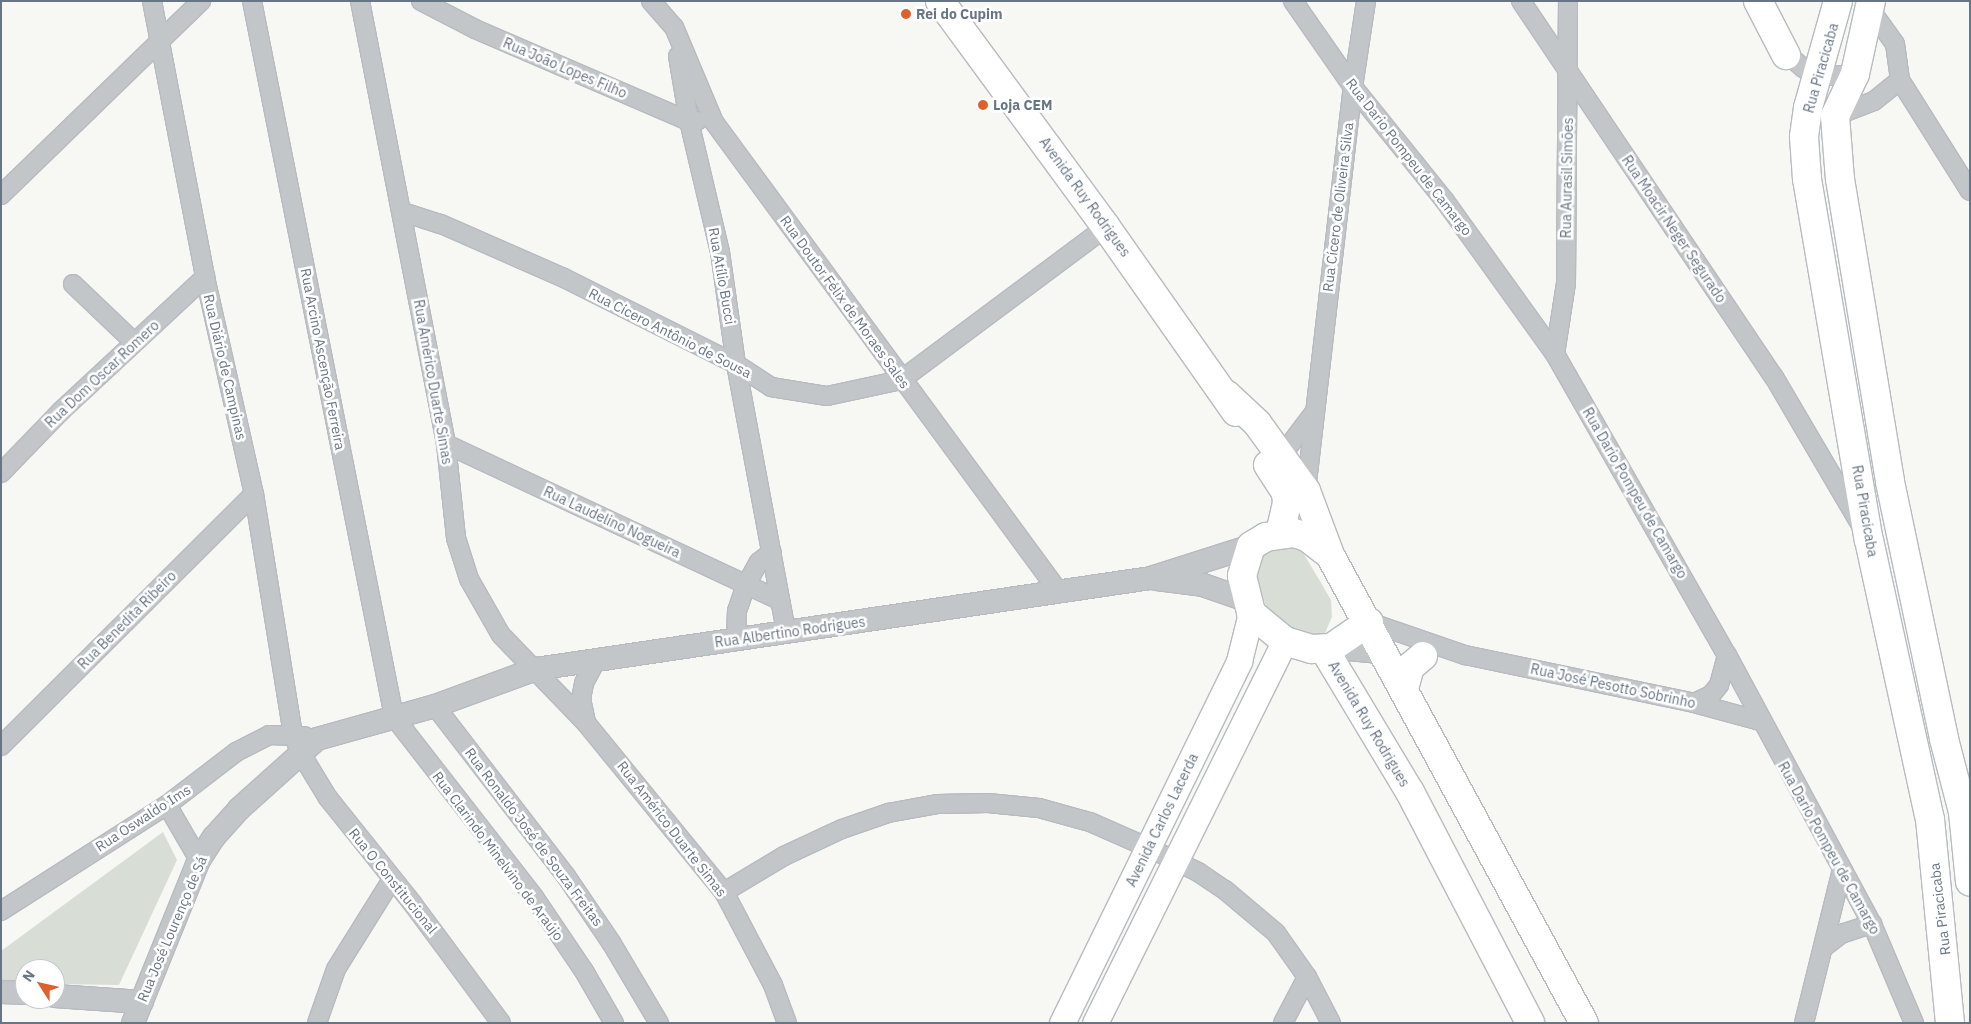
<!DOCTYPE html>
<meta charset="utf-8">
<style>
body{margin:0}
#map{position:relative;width:1971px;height:1024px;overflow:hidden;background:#f7f7f4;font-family:"IBM Plex Sans",sans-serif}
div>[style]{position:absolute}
.green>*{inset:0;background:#d8ded5}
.roads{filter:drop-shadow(1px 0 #b7bbc0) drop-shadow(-1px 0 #b7bbc0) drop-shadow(0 1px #b7bbc0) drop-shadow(0 -1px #b7bbc0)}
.minor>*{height:18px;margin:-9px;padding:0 9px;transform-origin:9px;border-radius:9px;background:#c2c6c9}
.tertiary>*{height:22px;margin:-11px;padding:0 11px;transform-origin:11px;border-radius:11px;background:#c2c6c9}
.secondary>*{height:25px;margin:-12.5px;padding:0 12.5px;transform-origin:12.5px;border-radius:12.5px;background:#fff}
.primary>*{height:28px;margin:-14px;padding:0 14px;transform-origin:14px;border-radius:14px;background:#fff}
.dots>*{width:14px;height:14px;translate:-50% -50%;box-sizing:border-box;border:2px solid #fff;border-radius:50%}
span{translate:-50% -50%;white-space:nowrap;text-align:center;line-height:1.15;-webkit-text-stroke:5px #fff;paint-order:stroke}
.poi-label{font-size:14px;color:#677584;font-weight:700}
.left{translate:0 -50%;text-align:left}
.street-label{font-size:14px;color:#677584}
.frame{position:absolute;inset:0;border:2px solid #677584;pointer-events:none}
.north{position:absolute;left:15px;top:959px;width:50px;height:50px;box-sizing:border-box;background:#fff;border:1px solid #c2c8ce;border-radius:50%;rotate:305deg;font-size:14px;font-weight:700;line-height:20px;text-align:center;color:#677584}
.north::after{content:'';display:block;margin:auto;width:18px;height:22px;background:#de602d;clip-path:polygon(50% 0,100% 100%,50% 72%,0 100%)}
</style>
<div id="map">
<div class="green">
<i style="clip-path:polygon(1284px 543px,1301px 549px,1331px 600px,1332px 617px,1325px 633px,1306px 641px,1267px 608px,1253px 573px,1257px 558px)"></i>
<i style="clip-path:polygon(163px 832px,177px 860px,119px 985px,55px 984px,55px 969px,25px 969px,25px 983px,1px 983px,1px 951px)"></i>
</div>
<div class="roads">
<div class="minor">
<i style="left:152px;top:1px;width:281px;rotate:79.1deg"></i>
<i style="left:205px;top:277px;width:222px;rotate:77.3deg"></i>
<i style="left:254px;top:494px;width:243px;rotate:80.8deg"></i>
<i style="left:293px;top:734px;width:19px;rotate:69deg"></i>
<i style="left:300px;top:752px;width:54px;rotate:58.7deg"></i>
<i style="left:328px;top:798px;width:134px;rotate:51.3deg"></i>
<i style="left:412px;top:903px;width:149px;rotate:53.4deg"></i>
<i style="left:252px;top:1px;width:730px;rotate:78.78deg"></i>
<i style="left:394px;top:717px;width:228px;rotate:52.1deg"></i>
<i style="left:534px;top:897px;width:89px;rotate:56deg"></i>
<i style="left:584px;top:971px;width:60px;rotate:60deg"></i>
<i style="left:360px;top:1px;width:451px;rotate:79deg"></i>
<i style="left:446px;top:444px;width:95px;rotate:83.9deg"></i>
<i style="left:456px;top:538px;width:43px;rotate:72.4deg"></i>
<i style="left:469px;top:579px;width:64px;rotate:60.3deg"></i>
<i style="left:501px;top:635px;width:122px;rotate:46deg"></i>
<i style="left:586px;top:723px;width:218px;rotate:50.8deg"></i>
<i style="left:724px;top:892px;width:105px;rotate:62.2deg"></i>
<i style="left:773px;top:985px;width:40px;rotate:69.8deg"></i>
<i style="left:421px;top:1px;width:61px;rotate:27.4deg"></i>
<i style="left:475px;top:29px;width:233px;rotate:23.3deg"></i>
<i style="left:689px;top:121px;width:8px"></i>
<i style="left:651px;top:1px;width:35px;rotate:49deg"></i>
<i style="left:674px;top:27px;width:103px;rotate:67.2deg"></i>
<i style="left:714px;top:122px;width:583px;rotate:53.72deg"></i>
<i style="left:1293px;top:1px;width:105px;rotate:55.1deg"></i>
<i style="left:1353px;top:87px;width:146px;rotate:51.1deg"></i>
<i style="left:1445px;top:201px;width:188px;rotate:54.3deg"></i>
<i style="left:1555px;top:354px;width:347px;rotate:60.3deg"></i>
<i style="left:1727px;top:655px;width:306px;rotate:61.7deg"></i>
<i style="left:1872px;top:924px;width:108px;rotate:67deg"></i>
<i style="left:1521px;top:1px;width:453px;rotate:56.1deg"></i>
<i style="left:1774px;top:377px;width:172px;rotate:59.6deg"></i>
<i style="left:1870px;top:9px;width:43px;rotate:54.5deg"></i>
<i style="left:1895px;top:44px;width:36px;rotate:82deg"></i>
<i style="left:1900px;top:80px;width:131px;rotate:57.8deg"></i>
<i style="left:1779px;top:47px;width:32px;rotate:41deg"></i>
<i style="left:1803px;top:68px;width:29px;rotate:16deg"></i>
<i style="left:1831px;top:76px;width:24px;rotate:-5deg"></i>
<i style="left:678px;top:56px;width:66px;rotate:80.4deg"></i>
<i style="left:689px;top:121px;width:135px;rotate:76.7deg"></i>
<i style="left:720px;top:252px;width:113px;rotate:81.9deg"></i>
<i style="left:736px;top:364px;width:273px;rotate:79.4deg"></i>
<i style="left:1835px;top:116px;width:42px;rotate:-21deg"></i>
<i style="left:1874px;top:101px;width:33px;rotate:-39deg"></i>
<i style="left:1px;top:195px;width:279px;rotate:-44.1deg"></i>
<i style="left:403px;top:212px;width:40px;rotate:18deg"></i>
<i style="left:441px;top:224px;width:134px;rotate:23.7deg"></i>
<i style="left:564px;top:278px;width:192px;rotate:26.6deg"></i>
<i style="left:736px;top:364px;width:42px;rotate:33.3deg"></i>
<i style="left:771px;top:387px;width:57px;rotate:9.1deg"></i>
<i style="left:827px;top:396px;width:76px;rotate:-12.2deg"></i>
<i style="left:901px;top:380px;width:256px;rotate:-36.7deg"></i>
<i style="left:73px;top:284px;width:84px;rotate:43.6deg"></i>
<i style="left:1555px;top:354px;width:72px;rotate:-81.2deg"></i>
<i style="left:1566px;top:283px;width:282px;rotate:-89.6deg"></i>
<i style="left:446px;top:444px;width:368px;rotate:25.1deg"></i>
<i style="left:1282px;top:455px;width:51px;rotate:-52.9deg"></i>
<i style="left:1px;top:473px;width:86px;rotate:-45.9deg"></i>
<i style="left:61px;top:411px;width:197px;rotate:-42.9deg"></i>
<i style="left:1306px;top:491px;width:407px;rotate:-83.4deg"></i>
<i style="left:1353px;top:87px;width:87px;rotate:-81.4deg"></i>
<i style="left:1369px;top:622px;width:102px;rotate:19deg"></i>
<i style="left:1465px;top:655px;width:234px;rotate:11.8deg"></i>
<i style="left:1694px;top:703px;width:68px;rotate:15.3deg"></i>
<i style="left:736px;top:639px;width:28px;rotate:-88deg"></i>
<i style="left:737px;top:611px;width:28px;rotate:-71deg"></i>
<i style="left:746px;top:585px;width:26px;rotate:-61deg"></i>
<i style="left:759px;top:562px;width:16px;rotate:-38deg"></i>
<i style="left:1328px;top:649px;width:62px;rotate:5.5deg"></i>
<i style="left:1694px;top:703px;width:19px;rotate:-25deg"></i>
<i style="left:1711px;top:695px;width:13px;rotate:-51deg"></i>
<i style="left:1719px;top:685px;width:31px;rotate:-75deg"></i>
<i style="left:435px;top:706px;width:215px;rotate:52.4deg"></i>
<i style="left:566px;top:876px;width:82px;rotate:55.9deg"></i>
<i style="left:612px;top:944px;width:92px;rotate:59.3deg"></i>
<i style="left:586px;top:722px;width:24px;rotate:-102deg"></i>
<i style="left:581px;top:699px;width:16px;rotate:-79deg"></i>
<i style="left:584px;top:683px;width:26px;rotate:-62deg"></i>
<i style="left:1px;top:746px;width:357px;rotate:-44.9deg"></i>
<i style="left:167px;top:805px;width:64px;rotate:59.8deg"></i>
<i style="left:724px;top:892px;width:70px;rotate:-31deg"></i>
<i style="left:784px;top:856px;width:64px;rotate:-25deg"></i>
<i style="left:842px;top:829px;width:49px;rotate:-19.2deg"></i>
<i style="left:888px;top:813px;width:51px;rotate:-10.2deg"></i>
<i style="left:938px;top:804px;width:50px;rotate:-1.1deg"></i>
<i style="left:988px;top:803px;width:51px;rotate:5.6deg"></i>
<i style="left:1039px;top:808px;width:53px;rotate:15.4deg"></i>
<i style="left:1090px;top:822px;width:64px;rotate:23.8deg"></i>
<i style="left:1149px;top:848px;width:55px;rotate:26.1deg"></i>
<i style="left:1198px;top:872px;width:32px;rotate:34deg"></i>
<i style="left:1225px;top:890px;width:67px;rotate:40.1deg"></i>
<i style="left:1276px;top:933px;width:54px;rotate:54.8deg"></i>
<i style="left:1307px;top:977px;width:52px;rotate:62.4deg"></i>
<i style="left:1px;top:911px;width:197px;rotate:-32.6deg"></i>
<i style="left:167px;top:805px;width:87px;rotate:-37.5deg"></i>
<i style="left:236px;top:752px;width:37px;rotate:-27deg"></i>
<i style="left:269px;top:735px;width:36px;rotate:2deg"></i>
<i style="left:1823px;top:948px;width:23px;rotate:-38deg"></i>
<i style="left:1841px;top:934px;width:33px;rotate:-18deg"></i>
<i style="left:317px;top:1023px;width:57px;rotate:-70.6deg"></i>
<i style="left:336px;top:969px;width:104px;rotate:-58deg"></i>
<i style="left:1283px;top:1023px;width:52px;rotate:-62.4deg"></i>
<i style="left:1804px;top:1023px;width:154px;rotate:-76.1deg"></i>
</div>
<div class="tertiary">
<i style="left:1157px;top:579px;width:46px;rotate:7.4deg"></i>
<i style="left:1203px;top:585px;width:46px;rotate:19.2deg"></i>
<i style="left:1px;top:992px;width:24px;rotate:2deg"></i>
<i style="left:55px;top:996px;width:87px;rotate:3.9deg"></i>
<i style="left:133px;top:1023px;width:176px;rotate:-68deg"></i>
<i style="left:199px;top:860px;width:27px;rotate:-57deg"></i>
<i style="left:214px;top:837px;width:38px;rotate:-48deg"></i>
<i style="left:239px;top:809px;width:105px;rotate:-41.9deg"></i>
<i style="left:317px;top:739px;width:123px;rotate:-15.6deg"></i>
<i style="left:435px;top:706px;width:108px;rotate:-20.1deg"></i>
<i style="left:536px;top:669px;width:622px;rotate:-8.42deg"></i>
<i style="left:1151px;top:578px;width:105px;rotate:-17.7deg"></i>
</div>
<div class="secondary">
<i style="left:1062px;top:1023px;width:403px;rotate:-63.9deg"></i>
<i style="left:1239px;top:661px;width:49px;rotate:-76deg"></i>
<i style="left:1095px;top:1023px;width:427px;rotate:-63.6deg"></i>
</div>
<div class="primary">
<i style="left:940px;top:1px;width:280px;rotate:53.7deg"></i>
<i style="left:1106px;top:227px;width:226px;rotate:54.9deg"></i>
<i style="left:1758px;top:1px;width:61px;rotate:62.6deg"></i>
<i style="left:1838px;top:1px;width:111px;rotate:105.7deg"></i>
<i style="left:1808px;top:108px;width:29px;rotate:98deg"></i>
<i style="left:1804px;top:137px;width:42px;rotate:85.9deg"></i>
<i style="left:1807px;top:179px;width:366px;rotate:80.3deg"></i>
<i style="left:1869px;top:540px;width:286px;rotate:77.7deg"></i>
<i style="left:1930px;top:819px;width:205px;rotate:84.4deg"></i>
<i style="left:1871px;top:1px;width:75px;rotate:102.4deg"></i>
<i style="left:1855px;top:74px;width:47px;rotate:115.5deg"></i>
<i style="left:1835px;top:116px;width:63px;rotate:85.5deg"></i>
<i style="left:1840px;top:179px;width:307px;rotate:80.6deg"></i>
<i style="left:1890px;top:482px;width:263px;rotate:78.1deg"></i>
<i style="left:1944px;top:739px;width:75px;rotate:75.4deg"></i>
<i style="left:1963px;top:812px;width:70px;rotate:84.3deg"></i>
<i style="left:1227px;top:395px;width:41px;rotate:43deg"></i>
<i style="left:1257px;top:423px;width:84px;rotate:54.2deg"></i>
<i style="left:1306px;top:491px;width:68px;rotate:69.4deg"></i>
<i style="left:1330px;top:555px;width:532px;rotate:61.51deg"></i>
<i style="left:1268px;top:465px;width:33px;rotate:57deg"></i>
<i style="left:1286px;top:493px;width:10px;rotate:84deg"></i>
<i style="left:1287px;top:503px;width:31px;rotate:103deg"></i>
<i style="left:1330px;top:555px;width:29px;rotate:-142deg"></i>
<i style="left:1307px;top:537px;width:14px;rotate:-163deg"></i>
<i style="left:1294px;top:533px;width:28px;rotate:172deg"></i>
<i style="left:1266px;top:537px;width:17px;rotate:149deg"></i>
<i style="left:1251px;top:546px;width:31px;rotate:107deg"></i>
<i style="left:1242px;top:576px;width:38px;rotate:76deg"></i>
<i style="left:1251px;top:613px;width:44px;rotate:39.5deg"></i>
<i style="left:1285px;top:641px;width:28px;rotate:17deg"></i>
<i style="left:1312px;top:649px;width:19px;rotate:-3deg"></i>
<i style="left:1331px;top:648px;width:46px;rotate:-34.4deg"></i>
<i style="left:1324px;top:649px;width:167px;rotate:59deg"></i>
<i style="left:1410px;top:792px;width:260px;rotate:62.5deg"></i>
<i style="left:1404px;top:689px;width:23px;rotate:-75deg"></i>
<i style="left:1410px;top:667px;width:17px;rotate:-40deg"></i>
</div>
</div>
<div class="dots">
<i style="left:906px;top:14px;background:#de602d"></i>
<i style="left:983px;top:105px;background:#de602d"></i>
</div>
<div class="poi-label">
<span class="left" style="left:916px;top:14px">Rei do Cupim</span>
<span class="left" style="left:993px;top:105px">Loja CEM</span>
</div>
<div class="street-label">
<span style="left:565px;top:68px;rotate:23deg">Rua João Lopes Filho</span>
<span style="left:1821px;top:68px;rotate:-74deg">Rua Piracicaba</span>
<span style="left:1409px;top:157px;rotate:52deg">Rua Dario Pompeu de Camargo</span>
<span style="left:1567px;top:178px;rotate:-89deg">Rua Aurasil Simões</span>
<span style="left:1085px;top:197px;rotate:54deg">Avenida Ruy Rodrigues</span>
<span style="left:1338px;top:207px;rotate:-83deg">Rua Cícero de Oliveira Silva</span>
<span style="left:1674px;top:229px;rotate:56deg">Rua Moacir Neger Segurado</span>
<span style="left:722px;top:276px;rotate:80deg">Rua Atílio Bucci</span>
<span style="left:845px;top:302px;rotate:54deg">Rua Doutor Félix de Moraes Sales</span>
<span style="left:670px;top:333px;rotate:27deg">Rua Cícero Antônio de Sousa</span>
<span style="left:323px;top:359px;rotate:79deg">Rua Arcino Ascenção Ferreira</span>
<span style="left:225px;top:367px;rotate:77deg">Rua Diário de Campinas</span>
<span style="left:102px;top:374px;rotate:-43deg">Rua Dom Oscar Romero</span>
<span style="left:433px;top:382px;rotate:80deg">Rua Américo Duarte Simas</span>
<span style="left:1635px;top:493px;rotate:60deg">Rua Dario Pompeu de Camargo</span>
<span style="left:1865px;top:511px;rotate:80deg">Rua Piracicaba</span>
<span style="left:612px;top:522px;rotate:25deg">Rua Laudelino Nogueira</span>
<span style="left:127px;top:620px;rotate:-45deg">Rua Benedita Ribeiro</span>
<span style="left:790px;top:632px;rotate:-8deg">Rua Albertino Rodrigues</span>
<span style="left:1613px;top:686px;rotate:12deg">Rua José Pesotto Sobrinho</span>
<span style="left:1369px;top:724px;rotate:59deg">Avenida Ruy Rodrigues</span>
<span style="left:143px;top:818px;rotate:-33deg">Rua Oswaldo Ims</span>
<span style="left:1162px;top:820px;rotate:-64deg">Avenida Carlos Lacerda</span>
<span style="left:672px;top:829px;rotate:52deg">Rua Américo Duarte Simas</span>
<span style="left:534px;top:837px;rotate:53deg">Rua Ronaldo José de Souza Freitas</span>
<span style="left:1829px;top:848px;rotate:61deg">Rua Dario Pompeu de Camargo</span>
<span style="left:498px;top:856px;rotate:53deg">Rua Clarindo Minelvino de Araújo</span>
<span style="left:393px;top:881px;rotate:51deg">Rua O Constitucional</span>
<span style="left:1940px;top:909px;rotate:-97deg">Rua Piracicaba</span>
<span style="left:172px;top:929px;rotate:-67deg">Rua José Lourenço de Sá</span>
</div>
<div class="frame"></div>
<div class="north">N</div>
</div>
